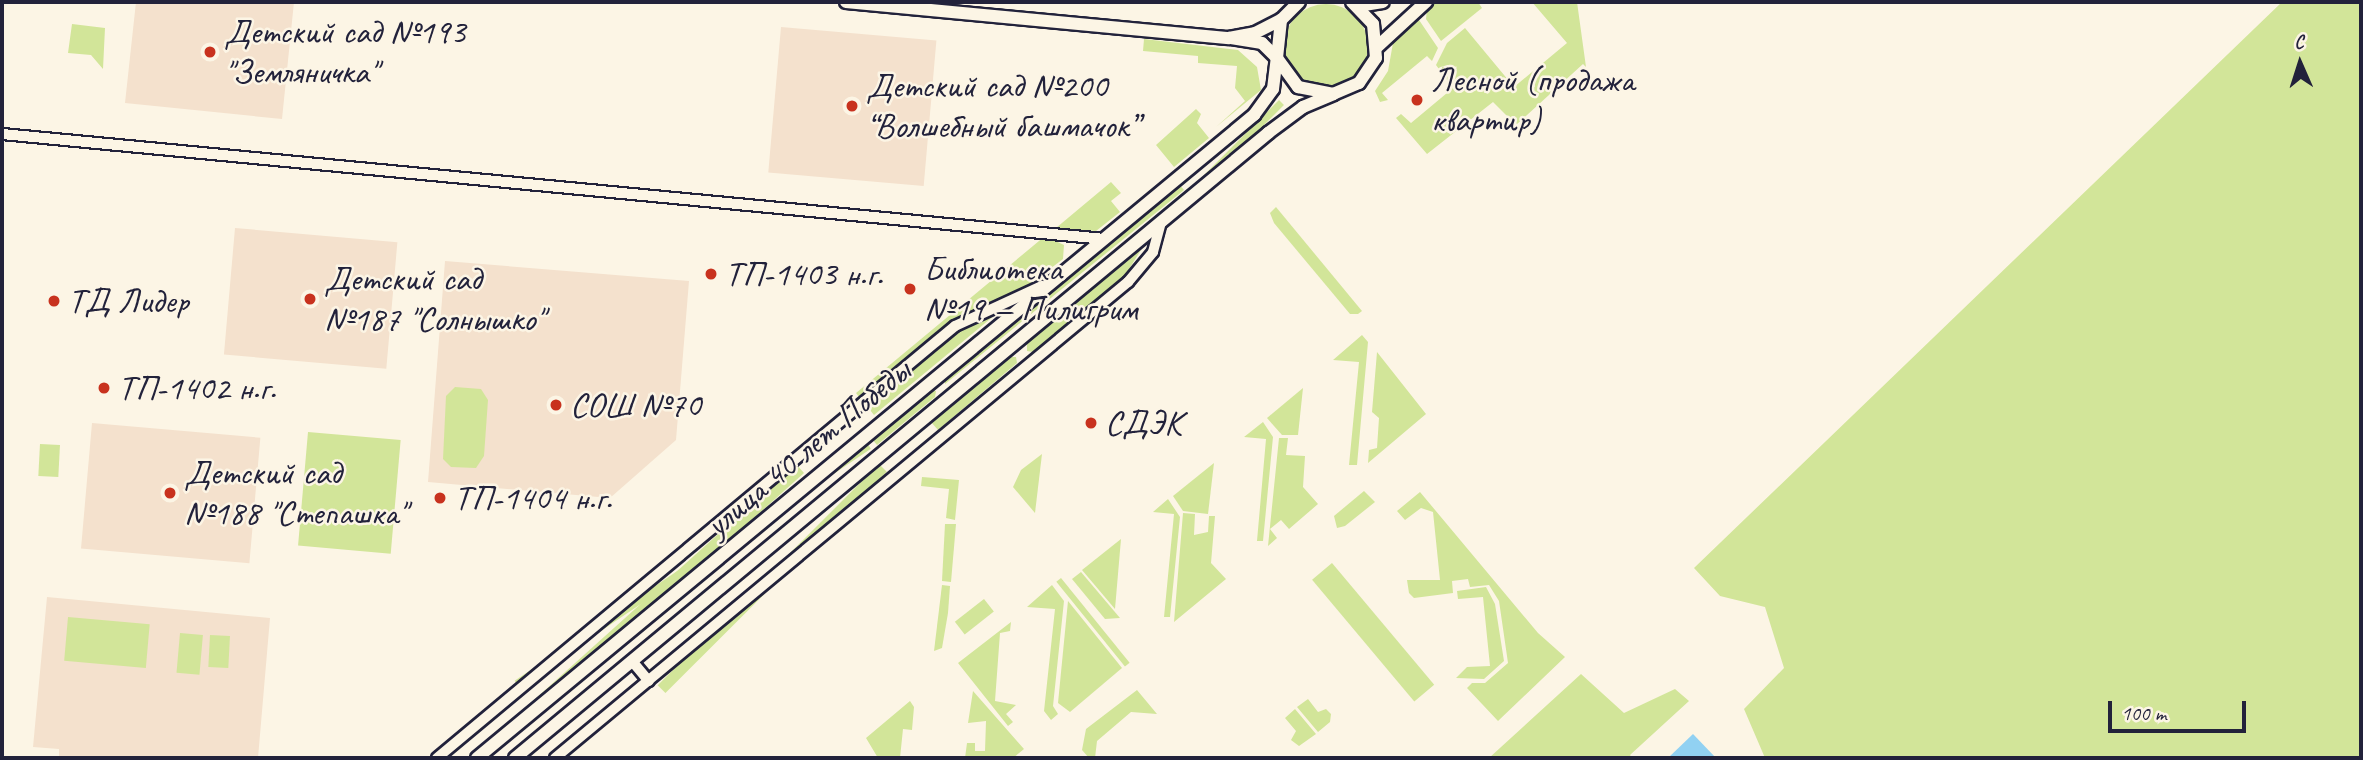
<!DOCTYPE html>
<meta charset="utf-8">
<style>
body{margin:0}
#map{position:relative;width:2363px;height:760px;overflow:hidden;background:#fcf5e5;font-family:Caveat,sans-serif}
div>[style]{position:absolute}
.built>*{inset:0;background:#f4e1cd;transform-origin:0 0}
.green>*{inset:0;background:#d2e599;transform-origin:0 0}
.round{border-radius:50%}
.water>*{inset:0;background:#91d1f2}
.roads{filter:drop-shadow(2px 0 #22223b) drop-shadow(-2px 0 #22223b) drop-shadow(0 2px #22223b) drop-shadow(0 -2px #22223b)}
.minor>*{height:10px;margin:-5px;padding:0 5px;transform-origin:5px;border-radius:5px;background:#fcf5e5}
.major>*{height:12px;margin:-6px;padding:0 6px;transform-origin:6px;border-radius:6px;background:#fcf5e5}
.dots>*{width:19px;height:19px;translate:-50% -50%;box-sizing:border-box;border:4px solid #fcf5e5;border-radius:50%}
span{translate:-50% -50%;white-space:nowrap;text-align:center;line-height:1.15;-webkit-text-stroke:5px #fcf5e5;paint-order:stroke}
.poi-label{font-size:35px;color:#22223b}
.left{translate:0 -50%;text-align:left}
.street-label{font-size:35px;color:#22223b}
.frame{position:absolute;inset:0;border:4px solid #22223b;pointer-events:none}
.north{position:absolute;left:2265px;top:28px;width:70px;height:70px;-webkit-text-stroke:5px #fcf5e5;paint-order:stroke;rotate:357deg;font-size:19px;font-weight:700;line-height:28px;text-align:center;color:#22223b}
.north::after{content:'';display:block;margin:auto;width:24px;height:32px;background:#22223b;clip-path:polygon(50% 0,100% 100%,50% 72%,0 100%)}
.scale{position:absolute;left:2108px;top:701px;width:138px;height:32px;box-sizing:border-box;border:4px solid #22223b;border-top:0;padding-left:9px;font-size:21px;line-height:24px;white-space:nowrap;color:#22223b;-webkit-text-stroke:5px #fcf5e5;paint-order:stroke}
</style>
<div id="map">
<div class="built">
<i style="clip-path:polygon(136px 2px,294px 2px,282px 119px,125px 103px)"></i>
<i style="left:781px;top:27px;width:156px;height:146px;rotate:5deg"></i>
<i style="left:235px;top:228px;width:163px;height:127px;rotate:5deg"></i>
<i style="clip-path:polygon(445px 261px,689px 281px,676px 440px,610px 498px,428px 482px)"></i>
<i style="left:92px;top:423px;width:169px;height:126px;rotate:5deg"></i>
<i style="clip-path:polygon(47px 597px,270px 618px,258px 758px,59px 758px,59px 749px,33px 747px)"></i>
</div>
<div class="green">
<i style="clip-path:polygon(1436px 2px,1478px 2px,1482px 8px,1441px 41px,1426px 19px,1427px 9px)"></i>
<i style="clip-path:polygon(1532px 2px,1577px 2px,1586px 67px,1583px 64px,1516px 125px,1493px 102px,1427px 154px,1396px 118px,1401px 114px,1411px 123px,1453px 88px,1436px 65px,1447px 43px,1465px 28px,1514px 87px,1567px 43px)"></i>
<i style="clip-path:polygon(2282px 2px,2361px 2px,2361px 758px,1765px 758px,1744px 709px,1784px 668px,1765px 607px,1720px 596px,1694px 568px)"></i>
<i class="round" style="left:1284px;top:4px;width:84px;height:84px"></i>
<i style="clip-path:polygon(1417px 17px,1438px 48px,1432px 61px,1427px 56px,1382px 93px,1388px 100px,1380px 102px,1375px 91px,1388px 71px,1393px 43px)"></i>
<i style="clip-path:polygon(72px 24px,105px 28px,103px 69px,91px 55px,68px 53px)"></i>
<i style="clip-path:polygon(1144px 39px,1238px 50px,1257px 67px,1261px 90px,1216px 127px,1245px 101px,1235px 88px,1237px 66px,1198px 63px,1198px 56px,1143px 51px)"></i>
<i style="left:1279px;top:100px;width:7px;height:124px;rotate:45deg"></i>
<i style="clip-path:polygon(1196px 109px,1201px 114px,1197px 123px,1209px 138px,1174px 167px,1156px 145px)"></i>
<i style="clip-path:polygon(1111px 182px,1121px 193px,1111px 201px,1120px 212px,1096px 231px,1056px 228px)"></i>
<i style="clip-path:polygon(1179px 184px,1184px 190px,945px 384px,945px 379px)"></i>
<i style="clip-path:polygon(1276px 207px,1362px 311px,1358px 314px,1350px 314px,1274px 223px,1270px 213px)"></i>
<i style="clip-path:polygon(1045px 236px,1064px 245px,1063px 259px,1021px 291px,952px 320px,859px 397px,856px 393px)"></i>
<i style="clip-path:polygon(1146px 242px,1124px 277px,1033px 352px,1027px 351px,1027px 342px)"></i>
<i style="clip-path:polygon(1001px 310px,874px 415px,866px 405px,957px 329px)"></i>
<i style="clip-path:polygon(1362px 335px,1368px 342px,1357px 465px,1349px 465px,1359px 362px,1333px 360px)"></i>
<i style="clip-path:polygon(1377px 352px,1426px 414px,1368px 463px,1369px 450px,1377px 448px,1379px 418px,1372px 412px)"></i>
<i style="clip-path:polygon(1009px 357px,1016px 357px,1017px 363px,938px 430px,931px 422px)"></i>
<i style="clip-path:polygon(455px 387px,481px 389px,488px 400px,484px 456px,476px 468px,451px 467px,443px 459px,446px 396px)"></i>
<i style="clip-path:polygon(1303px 388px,1298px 435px,1282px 435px,1267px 418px)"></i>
<i style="clip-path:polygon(931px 391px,936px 391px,935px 397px,877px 445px,872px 439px)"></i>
<i style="clip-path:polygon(1263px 422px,1273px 437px,1263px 541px,1257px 541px,1266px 439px,1244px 437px)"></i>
<i style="left:308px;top:432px;width:93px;height:114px;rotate:5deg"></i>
<i style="clip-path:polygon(1279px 438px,1288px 438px,1286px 455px,1305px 456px,1303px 487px,1318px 504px,1289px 529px,1281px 520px,1270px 529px,1277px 538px,1268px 546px)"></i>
<i style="left:867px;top:443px;width:7px;height:425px;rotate:56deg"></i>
<i style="left:40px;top:444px;width:20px;height:32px;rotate:3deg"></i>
<i style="clip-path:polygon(1042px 454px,1035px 513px,1013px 487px,1021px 470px)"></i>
<i style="clip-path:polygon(1214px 463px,1208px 514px,1183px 511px,1173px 496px)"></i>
<i style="left:796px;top:464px;width:12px;height:357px;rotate:48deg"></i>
<i style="left:879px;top:464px;width:11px;height:313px;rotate:45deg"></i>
<i style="clip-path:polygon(922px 477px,959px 480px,955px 520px,946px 518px,949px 489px,921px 486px)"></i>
<i style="clip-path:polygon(1364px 491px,1375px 502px,1345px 526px,1337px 528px,1334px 516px)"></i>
<i style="clip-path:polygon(1420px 492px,1538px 633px,1565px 657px,1498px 721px,1467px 688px,1472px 683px,1485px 683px,1508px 663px,1499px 601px,1489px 585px,1470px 587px,1468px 579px,1452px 581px,1453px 593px,1414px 598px,1409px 593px,1407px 580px,1440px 580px,1433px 512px,1421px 508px,1405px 520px,1397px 511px)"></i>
<i style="clip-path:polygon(1168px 499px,1180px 517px,1170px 617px,1164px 617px,1174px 514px,1153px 512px)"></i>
<i style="clip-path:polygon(1183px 513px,1195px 514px,1194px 535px,1208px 532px,1209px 516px,1215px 516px,1211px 563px,1226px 579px,1174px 622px)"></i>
<i style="clip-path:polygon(945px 524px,956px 524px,951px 582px,942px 581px)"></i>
<i style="clip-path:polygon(1121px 539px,1115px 609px,1082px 570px)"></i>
<i style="left:1332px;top:563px;width:159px;height:26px;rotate:50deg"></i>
<i style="clip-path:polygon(1081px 572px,1120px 618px,1105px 619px,1072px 579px)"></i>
<i style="left:1061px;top:578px;width:109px;height:6px;rotate:51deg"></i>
<i style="clip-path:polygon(942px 585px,950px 586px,948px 613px,942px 648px,934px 651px)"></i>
<i style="clip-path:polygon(1052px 585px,1064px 601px,1053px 706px,1058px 714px,1051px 720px,1044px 711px,1055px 609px,1027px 607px)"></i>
<i style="clip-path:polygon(1486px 587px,1495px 604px,1504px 661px,1484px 679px,1456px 678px,1467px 667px,1490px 666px,1483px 597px,1458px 599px,1457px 591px)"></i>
<i style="left:984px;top:599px;width:16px;height:37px;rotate:52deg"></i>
<i style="clip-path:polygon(1068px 601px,1122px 668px,1070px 712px,1058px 703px)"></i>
<i style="left:68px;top:617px;width:82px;height:44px;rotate:5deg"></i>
<i style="clip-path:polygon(1011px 622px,1010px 631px,1000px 633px,995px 701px,1016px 705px,1006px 714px,1013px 722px,1008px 726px,958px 663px)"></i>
<i style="left:180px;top:633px;width:23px;height:40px;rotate:5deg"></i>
<i style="left:210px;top:635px;width:20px;height:32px;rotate:3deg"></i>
<i style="clip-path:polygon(1581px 674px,1624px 713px,1675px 689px,1689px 701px,1630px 755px,1632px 758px,1489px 758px)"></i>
<i style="clip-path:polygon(1137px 690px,1157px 714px,1131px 712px,1097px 741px,1095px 758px,1089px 758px,1082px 750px,1086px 729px)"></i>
<i style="clip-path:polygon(973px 691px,1024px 749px,1013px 758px,965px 758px,967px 743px,975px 743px,975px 751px,985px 751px,986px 721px,968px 723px)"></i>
<i style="clip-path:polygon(1308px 699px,1318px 712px,1326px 709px,1331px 714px,1330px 722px,1318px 732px,1297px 707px)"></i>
<i style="clip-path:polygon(910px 701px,914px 707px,912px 730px,903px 729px,900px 758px,878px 758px,866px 738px)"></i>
<i style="clip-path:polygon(1295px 709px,1316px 734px,1299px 746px,1291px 740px,1296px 731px,1285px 718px)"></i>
</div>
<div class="water">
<i style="clip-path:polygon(1693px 734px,1716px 758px,1668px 758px)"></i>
</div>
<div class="roads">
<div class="minor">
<i style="left:2px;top:134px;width:1107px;rotate:5.44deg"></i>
<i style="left:632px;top:661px;width:26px;rotate:50deg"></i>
<i style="left:437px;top:758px;width:674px;rotate:-39.83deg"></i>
<i style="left:955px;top:326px;width:96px;rotate:-24.7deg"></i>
<i style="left:555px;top:758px;width:745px;rotate:-39.72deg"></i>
<i style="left:1128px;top:282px;width:39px;rotate:-50deg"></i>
<i style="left:1153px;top:252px;width:31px;rotate:-75deg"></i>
</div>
<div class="major">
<i style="left:846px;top:2px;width:385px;rotate:5.4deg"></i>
<i style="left:1229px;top:38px;width:26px;rotate:-11deg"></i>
<i style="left:1255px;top:33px;width:29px;rotate:-27deg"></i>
<i style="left:1299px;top:2px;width:25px;rotate:135deg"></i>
<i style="left:1281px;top:20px;width:38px;rotate:96deg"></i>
<i style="left:1277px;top:58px;width:36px;rotate:54deg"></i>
<i style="left:1298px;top:87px;width:36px;rotate:11deg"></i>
<i style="left:1333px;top:94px;width:28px;rotate:-23deg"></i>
<i style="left:1359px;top:83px;width:30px;rotate:-56deg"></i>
<i style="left:1376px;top:58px;width:34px;rotate:-95deg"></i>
<i style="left:1373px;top:24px;width:30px;rotate:-134deg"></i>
<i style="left:1358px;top:6px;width:25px;rotate:-9deg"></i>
<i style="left:1377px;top:47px;width:67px;rotate:-42.6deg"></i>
<i style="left:477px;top:758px;width:1009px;rotate:-39.61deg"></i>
<i style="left:1254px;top:115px;width:32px;rotate:-54deg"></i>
<i style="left:1273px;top:89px;width:31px;rotate:-83deg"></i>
<i style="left:1277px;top:58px;width:21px;rotate:-135deg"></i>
<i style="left:1262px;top:43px;width:33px;rotate:-171deg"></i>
<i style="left:515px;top:758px;width:979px;rotate:-39.69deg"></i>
<i style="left:1268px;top:133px;width:44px;rotate:-36.6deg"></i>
<i style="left:1303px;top:107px;width:33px;rotate:-23deg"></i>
</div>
</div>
<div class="dots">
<i style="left:210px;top:52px;background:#c8321e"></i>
<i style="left:1417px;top:100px;background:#c8321e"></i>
<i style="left:852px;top:106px;background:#c8321e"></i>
<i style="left:711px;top:274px;background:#c8321e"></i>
<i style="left:910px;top:289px;background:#c8321e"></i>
<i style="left:310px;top:299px;background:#c8321e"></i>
<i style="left:54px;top:301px;background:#c8321e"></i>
<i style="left:104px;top:388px;background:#c8321e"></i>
<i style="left:556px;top:405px;background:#c8321e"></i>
<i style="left:1091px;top:423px;background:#c8321e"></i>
<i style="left:170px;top:493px;background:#c8321e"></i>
<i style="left:440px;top:498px;background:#c8321e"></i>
</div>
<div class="poi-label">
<span class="left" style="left:224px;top:52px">Детский сад №193<br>"Земляничка"</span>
<span class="left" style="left:1431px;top:100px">Лесной (продажа<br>квартир)</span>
<span class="left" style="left:866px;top:106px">Детский сад №200<br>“Волшебный башмачок”</span>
<span class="left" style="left:924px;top:289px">Библиотека<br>№19 — Пилигрим</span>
<span class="left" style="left:725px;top:274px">ТП-1403 н.г.</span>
<span class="left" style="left:324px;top:299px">Детский сад<br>№187 "Солнышко"</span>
<span class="left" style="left:68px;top:301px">ТД Лидер</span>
<span class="left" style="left:118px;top:388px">ТП-1402 н.г.</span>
<span class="left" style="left:570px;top:405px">СОШ №70</span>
<span class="left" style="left:1105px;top:423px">СДЭК</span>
<span class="left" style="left:184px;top:493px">Детский сад<br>№188 "Степашка"</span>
<span class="left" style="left:454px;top:498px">ТП-1404 н.г.</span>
</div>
<div class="street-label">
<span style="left:808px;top:448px;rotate:-40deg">улица 40 лет Победы</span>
</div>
<div class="frame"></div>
<div class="north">С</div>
<div class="scale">100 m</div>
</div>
